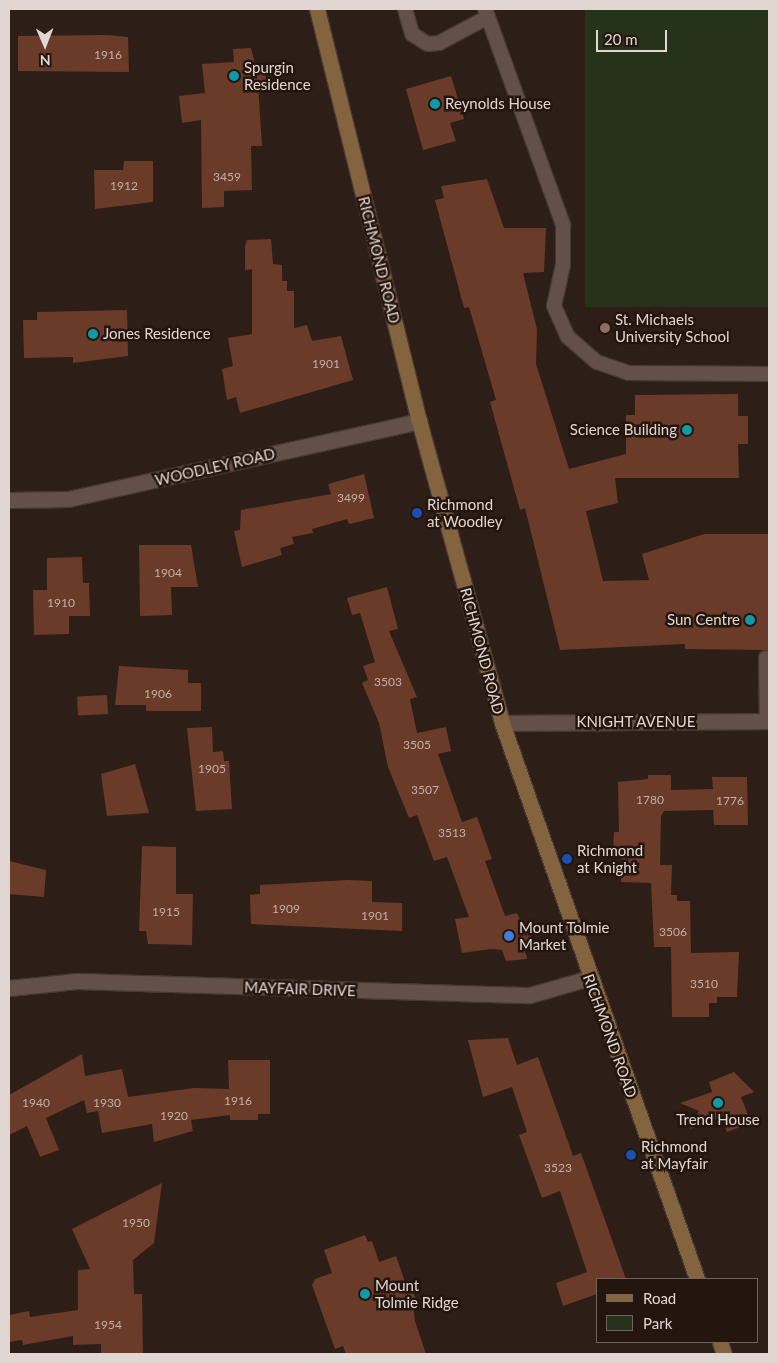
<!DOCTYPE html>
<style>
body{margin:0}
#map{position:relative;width:778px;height:1363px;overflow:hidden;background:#2e1e18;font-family:Lato,sans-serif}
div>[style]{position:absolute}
.green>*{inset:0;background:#25331b;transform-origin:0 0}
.building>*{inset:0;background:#693b28;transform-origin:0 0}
.roads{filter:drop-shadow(1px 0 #473935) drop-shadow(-1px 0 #473935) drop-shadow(0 1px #473935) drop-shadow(0 -1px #473935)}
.lane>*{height:14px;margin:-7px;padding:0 7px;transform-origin:7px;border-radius:7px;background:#635048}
.street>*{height:15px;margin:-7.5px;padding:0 7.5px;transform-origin:7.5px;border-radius:7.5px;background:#635048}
.secondary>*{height:15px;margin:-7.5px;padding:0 7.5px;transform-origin:7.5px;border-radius:7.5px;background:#83643f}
.dots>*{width:14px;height:14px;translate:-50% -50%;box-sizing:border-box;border:2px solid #24150f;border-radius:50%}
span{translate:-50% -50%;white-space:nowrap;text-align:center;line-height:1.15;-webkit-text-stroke:5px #24150f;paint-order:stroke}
.number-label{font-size:12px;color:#c3afa8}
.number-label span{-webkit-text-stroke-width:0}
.poi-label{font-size:15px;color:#e1d6d2}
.left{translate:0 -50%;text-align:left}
.right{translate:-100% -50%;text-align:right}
.street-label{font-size:15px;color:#e1d6d2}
.frame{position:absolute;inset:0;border:10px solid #e1d6d2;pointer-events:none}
.legend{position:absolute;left:596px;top:1278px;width:162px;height:65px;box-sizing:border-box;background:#24150f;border:1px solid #70625d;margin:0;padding:6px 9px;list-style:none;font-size:15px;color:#e1d6d2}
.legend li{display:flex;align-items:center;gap:10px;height:25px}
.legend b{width:25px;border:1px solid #70625d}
.north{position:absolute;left:20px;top:20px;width:50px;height:50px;-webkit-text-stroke:4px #24150f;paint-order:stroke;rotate:179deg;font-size:14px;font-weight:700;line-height:20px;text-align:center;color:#e1d6d2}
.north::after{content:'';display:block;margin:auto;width:18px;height:22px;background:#e1d6d2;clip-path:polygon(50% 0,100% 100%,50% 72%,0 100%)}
.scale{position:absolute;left:596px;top:30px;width:71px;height:22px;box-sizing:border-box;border:2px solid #e1d6d2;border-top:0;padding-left:6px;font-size:15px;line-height:18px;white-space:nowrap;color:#e1d6d2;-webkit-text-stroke:4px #24150f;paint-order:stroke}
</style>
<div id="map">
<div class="green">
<i style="left:585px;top:9px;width:184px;height:298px"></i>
</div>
<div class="building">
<i style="clip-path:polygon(107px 35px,128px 37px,129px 72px,18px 71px,18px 36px)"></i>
<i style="clip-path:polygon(251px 48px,256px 68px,265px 67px,266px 84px,258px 85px,262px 146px,251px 146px,252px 190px,224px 191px,224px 207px,202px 208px,201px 120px,182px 123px,179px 96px,205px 93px,202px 64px,234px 62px,233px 49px)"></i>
<i style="clip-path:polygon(451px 76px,464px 119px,450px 123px,456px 141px,423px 150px,406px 89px)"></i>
<i style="clip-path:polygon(124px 161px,153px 161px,153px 202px,95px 209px,94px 170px,123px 170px)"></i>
<i style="clip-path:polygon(487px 179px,504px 228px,546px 228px,544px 272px,523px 273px,537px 329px,536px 364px,569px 469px,626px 454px,626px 415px,635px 415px,635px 395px,738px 394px,738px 416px,748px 416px,748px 444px,738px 444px,739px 478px,615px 478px,618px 503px,586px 511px,603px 581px,649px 580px,642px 554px,704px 534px,769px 534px,769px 650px,685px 649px,685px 644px,560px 650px,525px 508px,520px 510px,490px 402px,496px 400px,469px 307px,464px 308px,435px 200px,444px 198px,441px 186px)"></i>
<i style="clip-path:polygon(271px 239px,273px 264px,282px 265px,282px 281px,287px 281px,287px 291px,294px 291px,294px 328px,307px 325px,312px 341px,341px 336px,353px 380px,240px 413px,236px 397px,227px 400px,222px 369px,233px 366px,228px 338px,252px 334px,252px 269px,245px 270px,245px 246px,247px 240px)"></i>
<i style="clip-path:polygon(127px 310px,128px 356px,73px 363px,73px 357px,24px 358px,23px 320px,37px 320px,37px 312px)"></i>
<i style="clip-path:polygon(364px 474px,374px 518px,349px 524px,347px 519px,312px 529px,313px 533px,292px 537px,294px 544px,280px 548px,282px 555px,242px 567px,234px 531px,240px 530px,241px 510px,331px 494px,328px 484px)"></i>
<i style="clip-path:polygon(139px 545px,191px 545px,198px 587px,171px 587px,172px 615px,140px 616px)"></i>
<i style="clip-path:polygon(82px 557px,83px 583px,89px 583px,90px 616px,69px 616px,69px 634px,34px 635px,33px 590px,47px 590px,47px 558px)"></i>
<i style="clip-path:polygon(387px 587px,398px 629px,389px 631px,417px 697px,410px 699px,417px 733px,446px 727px,451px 751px,438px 754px,462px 822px,477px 817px,492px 859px,485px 861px,505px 916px,517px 913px,524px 929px,530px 928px,533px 947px,525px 948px,527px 959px,506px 961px,502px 950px,491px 949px,462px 953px,455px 919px,469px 917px,447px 857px,434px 861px,417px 815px,409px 818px,388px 767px,379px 723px,362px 683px,368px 680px,363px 666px,375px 662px,360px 613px,352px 615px,347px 598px)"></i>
<i style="clip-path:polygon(119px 666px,188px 670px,188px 683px,201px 683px,201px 711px,146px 711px,146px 705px,115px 705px)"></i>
<i style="left:107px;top:695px;width:19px;height:30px;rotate:87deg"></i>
<i style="clip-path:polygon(212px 727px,213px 752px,223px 751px,224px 761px,229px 761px,232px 809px,196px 811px,187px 728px)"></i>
<i style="clip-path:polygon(135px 764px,149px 813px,107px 816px,101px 774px)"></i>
<i style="clip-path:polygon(648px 775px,671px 775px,671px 790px,713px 789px,712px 777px,747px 777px,748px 825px,714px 825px,713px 810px,664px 811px,661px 816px,660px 865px,672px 865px,671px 895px,677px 895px,677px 901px,690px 901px,691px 953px,739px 952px,737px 997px,717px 997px,717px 1003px,709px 1003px,709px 1017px,672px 1017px,671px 947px,654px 947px,651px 883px,621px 882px,622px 859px,613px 853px,614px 832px,619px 832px,618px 782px,648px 779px)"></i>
<i style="clip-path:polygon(142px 846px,176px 847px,176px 894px,193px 894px,192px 945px,148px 944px,146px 931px,139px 931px)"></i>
<i style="clip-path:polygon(9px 861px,46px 870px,44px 897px,9px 894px)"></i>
<i style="clip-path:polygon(348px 880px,372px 881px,372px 902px,402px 903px,402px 931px,251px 924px,250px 895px,260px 894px,260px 885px)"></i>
<i style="clip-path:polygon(508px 1038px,517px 1065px,538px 1057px,573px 1156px,581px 1153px,626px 1279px,597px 1279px,597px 1294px,563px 1306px,556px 1283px,587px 1272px,560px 1191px,542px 1198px,519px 1135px,527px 1132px,512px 1087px,483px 1097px,468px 1040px)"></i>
<i style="clip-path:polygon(82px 1054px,85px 1076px,122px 1069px,128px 1097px,194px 1088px,229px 1089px,228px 1060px,270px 1060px,270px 1114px,258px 1114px,258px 1120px,230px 1120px,230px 1115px,191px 1120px,193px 1131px,154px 1142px,152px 1124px,102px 1133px,98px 1111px,87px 1113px,84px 1100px,46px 1118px,59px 1150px,40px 1157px,27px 1126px,9px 1135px,9px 1095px)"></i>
<i style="clip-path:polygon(734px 1072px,754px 1092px,741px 1097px,751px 1123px,727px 1132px,721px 1117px,690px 1129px,699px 1111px,680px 1103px,712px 1092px,709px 1082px)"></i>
<i style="clip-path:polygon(162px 1183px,154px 1243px,133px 1260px,134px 1294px,142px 1294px,143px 1354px,101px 1354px,101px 1344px,73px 1345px,73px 1336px,23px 1345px,22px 1340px,9px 1342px,9px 1315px,29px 1311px,30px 1317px,78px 1310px,78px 1270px,90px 1269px,72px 1229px)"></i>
<i style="clip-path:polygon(365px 1235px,368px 1242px,372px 1241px,379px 1262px,396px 1256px,405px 1282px,409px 1280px,417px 1302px,413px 1304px,415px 1321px,426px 1354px,346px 1354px,343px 1346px,335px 1349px,312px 1285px,315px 1279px,332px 1273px,324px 1250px)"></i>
</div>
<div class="roads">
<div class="lane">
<i style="left:405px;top:9px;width:26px;rotate:74deg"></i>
<i style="left:412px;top:34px;width:19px;rotate:32deg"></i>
<i style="left:428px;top:44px;width:11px;rotate:-5deg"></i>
<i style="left:439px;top:43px;width:55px;rotate:-28deg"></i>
<i style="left:485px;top:9px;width:230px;rotate:70.1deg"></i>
<i style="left:563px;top:225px;width:40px;rotate:90deg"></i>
<i style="left:563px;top:265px;width:42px;rotate:102.4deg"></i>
<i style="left:554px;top:306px;width:34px;rotate:66deg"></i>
<i style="left:568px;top:337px;width:38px;rotate:41deg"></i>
<i style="left:597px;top:362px;width:34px;rotate:19deg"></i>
<i style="left:629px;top:373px;width:140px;rotate:0.4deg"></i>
<i style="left:766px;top:658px;width:63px;rotate:89.1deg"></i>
</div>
<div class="street">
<i style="left:9px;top:500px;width:59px;rotate:-1deg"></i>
<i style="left:68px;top:499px;width:360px;rotate:-12.5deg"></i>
<i style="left:502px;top:723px;width:267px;rotate:-0.4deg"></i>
<i style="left:9px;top:988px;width:68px;rotate:-5.9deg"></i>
<i style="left:77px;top:981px;width:453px;rotate:1.8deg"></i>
<i style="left:530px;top:995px;width:61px;rotate:-16.1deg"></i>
</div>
<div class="secondary">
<i style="left:317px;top:9px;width:424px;rotate:76.1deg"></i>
<i style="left:419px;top:421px;width:313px;rotate:74.6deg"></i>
<i style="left:502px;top:723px;width:589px;rotate:70.67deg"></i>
<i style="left:720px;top:1342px;width:13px;rotate:72deg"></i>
</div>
</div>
<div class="dots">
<i style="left:234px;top:76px;background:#0f9aa8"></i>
<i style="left:435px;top:104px;background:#0f9aa8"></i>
<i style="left:605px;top:328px;background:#8d6e63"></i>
<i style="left:93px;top:334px;background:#0f9aa8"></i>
<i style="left:687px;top:430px;background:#0f9aa8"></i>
<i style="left:417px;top:513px;background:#1a4fb4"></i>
<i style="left:750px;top:620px;background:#0f9aa8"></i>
<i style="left:567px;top:859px;background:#1a4fb4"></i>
<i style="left:509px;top:936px;background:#3f7fe0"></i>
<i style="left:718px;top:1103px;background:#0f9aa8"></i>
<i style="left:631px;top:1155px;background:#1a4fb4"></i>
<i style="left:365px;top:1294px;background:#0f9aa8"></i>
</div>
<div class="number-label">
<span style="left:108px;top:55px">1916</span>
<span style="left:227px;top:177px">3459</span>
<span style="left:124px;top:186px">1912</span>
<span style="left:326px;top:364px">1901</span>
<span style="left:351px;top:498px">3499</span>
<span style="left:168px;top:573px">1904</span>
<span style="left:61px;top:603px">1910</span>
<span style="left:388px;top:682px">3503</span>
<span style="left:158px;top:694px">1906</span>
<span style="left:417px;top:745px">3505</span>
<span style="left:212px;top:769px">1905</span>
<span style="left:425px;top:790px">3507</span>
<span style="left:650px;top:800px">1780</span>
<span style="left:730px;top:801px">1776</span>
<span style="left:452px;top:833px">3513</span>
<span style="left:286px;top:909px">1909</span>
<span style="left:166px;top:912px">1915</span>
<span style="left:375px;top:916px">1901</span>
<span style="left:673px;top:932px">3506</span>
<span style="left:704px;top:984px">3510</span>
<span style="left:238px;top:1101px">1916</span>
<span style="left:36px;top:1103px">1940</span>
<span style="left:107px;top:1103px">1930</span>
<span style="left:174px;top:1116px">1920</span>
<span style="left:558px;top:1168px">3523</span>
<span style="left:136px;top:1223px">1950</span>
<span style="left:108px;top:1325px">1954</span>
</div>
<div class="poi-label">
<span class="left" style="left:244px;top:76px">Spurgin<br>Residence</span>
<span class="left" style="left:445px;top:104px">Reynolds House</span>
<span class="left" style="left:615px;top:328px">St. Michaels<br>University School</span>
<span class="left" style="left:103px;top:334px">Jones Residence</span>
<span class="right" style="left:677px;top:430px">Science Building</span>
<span class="left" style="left:427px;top:513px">Richmond<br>at Woodley</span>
<span class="right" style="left:740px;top:620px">Sun Centre</span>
<span class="left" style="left:577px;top:859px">Richmond<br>at Knight</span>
<span class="left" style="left:519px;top:936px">Mount Tolmie<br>Market</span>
<span style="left:718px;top:1120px">Trend House</span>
<span class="left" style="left:641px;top:1155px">Richmond<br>at Mayfair</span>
<span class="left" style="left:375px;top:1294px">Mount<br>Tolmie Ridge</span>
</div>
<div class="street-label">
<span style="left:379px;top:260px;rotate:76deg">RICHMOND ROAD</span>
<span style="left:215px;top:467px;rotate:-13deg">WOODLEY ROAD</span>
<span style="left:482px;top:651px;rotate:75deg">RICHMOND ROAD</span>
<span style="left:636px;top:722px">KNIGHT AVENUE</span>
<span style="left:300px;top:989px;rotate:2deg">MAYFAIR DRIVE</span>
<span style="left:610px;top:1036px;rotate:70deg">RICHMOND ROAD</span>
</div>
<div class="frame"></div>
<ul class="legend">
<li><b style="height:6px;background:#83643f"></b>Road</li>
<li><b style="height:14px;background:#25331b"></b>Park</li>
</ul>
<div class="north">N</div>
<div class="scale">20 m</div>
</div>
